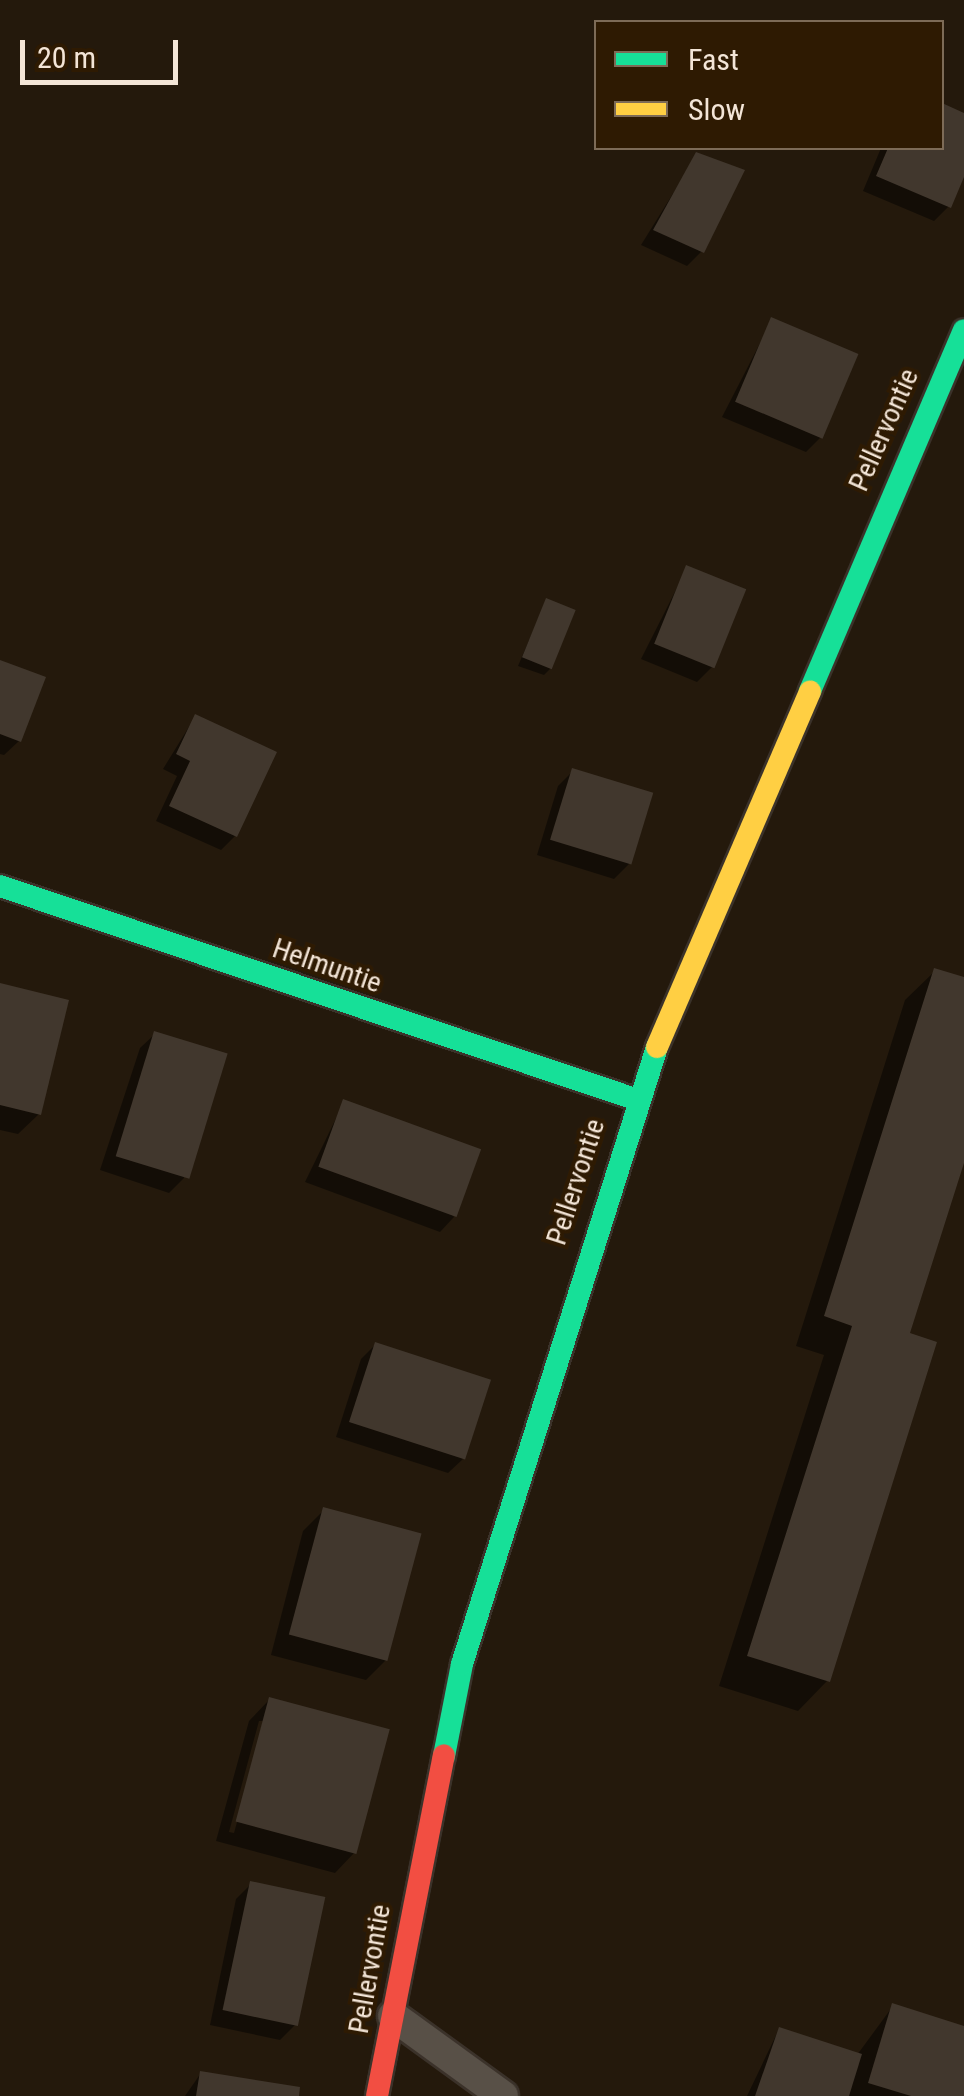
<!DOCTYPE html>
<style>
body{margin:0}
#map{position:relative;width:964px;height:2096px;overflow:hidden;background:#24190c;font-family:"Roboto Condensed",sans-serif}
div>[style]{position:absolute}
.shadow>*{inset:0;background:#0007}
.building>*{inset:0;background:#41372d;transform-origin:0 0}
.roads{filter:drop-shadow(2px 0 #3b322a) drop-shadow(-2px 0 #3b322a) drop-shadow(0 2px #3b322a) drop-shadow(0 -2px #3b322a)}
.lane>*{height:30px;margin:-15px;padding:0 15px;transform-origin:15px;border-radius:15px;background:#585047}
.fast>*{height:22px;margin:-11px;padding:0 11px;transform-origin:11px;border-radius:11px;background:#16e098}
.slow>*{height:22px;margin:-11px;padding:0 11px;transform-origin:11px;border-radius:11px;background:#ffcf43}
.jam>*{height:22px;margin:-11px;padding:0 11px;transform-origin:11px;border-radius:11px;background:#f24e42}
span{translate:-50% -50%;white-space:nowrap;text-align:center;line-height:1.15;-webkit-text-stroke:8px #2e1a02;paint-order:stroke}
.street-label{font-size:28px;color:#f3e5d7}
.legend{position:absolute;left:594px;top:20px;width:350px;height:130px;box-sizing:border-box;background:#2e1a02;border:2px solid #7d6b57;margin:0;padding:12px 18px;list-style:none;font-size:30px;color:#f3e5d7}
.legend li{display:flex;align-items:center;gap:20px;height:50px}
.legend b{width:50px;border:2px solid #7d6b57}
.scale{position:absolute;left:20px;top:40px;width:158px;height:45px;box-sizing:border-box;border:5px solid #f3e5d7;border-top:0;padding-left:12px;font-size:30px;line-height:35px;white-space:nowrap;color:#f3e5d7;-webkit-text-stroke:8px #2e1a02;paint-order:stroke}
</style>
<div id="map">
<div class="shadow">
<i style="clip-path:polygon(942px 106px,964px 115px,964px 171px,949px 206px,934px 221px,863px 191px,881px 148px,942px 148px)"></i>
<i style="clip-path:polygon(697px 155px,702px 251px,687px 266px,641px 245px)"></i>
<i style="clip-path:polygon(772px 320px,821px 437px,806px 452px,722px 417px)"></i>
<i style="clip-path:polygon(687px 568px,712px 667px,697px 682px,641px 659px)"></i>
<i style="clip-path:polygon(546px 601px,551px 668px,544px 675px,518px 666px)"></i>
<i style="clip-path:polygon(0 663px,19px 741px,4px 755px,0 754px)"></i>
<i style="clip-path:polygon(195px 717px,235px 836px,221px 850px,156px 821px,177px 776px,163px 769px)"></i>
<i style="clip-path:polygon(573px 771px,629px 864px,614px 879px,537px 855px,558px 786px)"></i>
<i style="clip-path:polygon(935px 971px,964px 980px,964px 1155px,907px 1335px,827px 1681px,798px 1711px,719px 1686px,824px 1355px,796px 1346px,905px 1000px)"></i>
<i style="clip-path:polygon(0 986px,39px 1114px,18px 1134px,0 1130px)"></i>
<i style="clip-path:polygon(155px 1034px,184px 1178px,169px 1193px,100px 1170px,140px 1048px)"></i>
<i style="clip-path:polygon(344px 1102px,454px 1217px,440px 1232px,305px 1182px)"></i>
<i style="clip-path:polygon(376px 1344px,463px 1459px,448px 1473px,336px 1437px,361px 1359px)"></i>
<i style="clip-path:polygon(324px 1510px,387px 1659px,366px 1680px,271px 1655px,303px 1531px)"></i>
<i style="clip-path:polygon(evenodd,269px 1700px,355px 1852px,335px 1873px,216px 1841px,249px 1721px,269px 1700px,259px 1721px,265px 1721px,234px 1833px,229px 1832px,259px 1721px)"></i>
<i style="clip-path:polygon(251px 1884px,295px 2025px,280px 2040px,210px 2025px,236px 1899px)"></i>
<i style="clip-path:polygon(893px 2006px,964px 2028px,964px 2096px,747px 2096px,779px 2029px,857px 2055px)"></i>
<i style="clip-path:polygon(201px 2073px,296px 2096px,185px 2096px)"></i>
</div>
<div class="building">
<i style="clip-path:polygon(942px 103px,964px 113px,964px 177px,951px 208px,876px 176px,888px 148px,942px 148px)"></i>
<i style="clip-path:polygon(696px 152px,745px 170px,704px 253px,653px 230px)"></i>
<i style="left:771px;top:317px;width:95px;height:92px;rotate:23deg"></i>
<i style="left:686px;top:565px;width:65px;height:85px;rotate:22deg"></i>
<i style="left:546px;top:598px;width:32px;height:64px;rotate:22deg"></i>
<i style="clip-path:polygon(0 660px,46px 677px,21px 742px,0 734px)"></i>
<i style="clip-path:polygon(195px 714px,277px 752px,237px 837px,169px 806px,190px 761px,176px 754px)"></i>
<i style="left:572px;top:768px;width:85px;height:75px;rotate:17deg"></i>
<i style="clip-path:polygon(934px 968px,964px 977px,964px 1163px,910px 1333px,937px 1342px,830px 1682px,747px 1656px,852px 1326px,824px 1316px)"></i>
<i style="clip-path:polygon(0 983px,69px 1000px,41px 1115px,0 1105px)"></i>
<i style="left:154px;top:1031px;width:77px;height:131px;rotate:17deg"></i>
<i style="left:343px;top:1099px;width:147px;height:72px;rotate:20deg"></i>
<i style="left:375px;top:1342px;width:122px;height:84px;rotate:18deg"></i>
<i style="left:323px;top:1507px;width:102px;height:132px;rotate:15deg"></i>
<i style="left:269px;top:1697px;width:125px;height:129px;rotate:15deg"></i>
<i style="left:250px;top:1881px;width:77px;height:132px;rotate:12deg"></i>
<i style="clip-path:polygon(892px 2003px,964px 2026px,964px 2096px,911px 2096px,868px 2083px)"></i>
<i style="clip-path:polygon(779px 2027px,862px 2054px,849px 2096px,755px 2096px)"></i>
<i style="clip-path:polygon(200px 2071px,300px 2087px,299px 2096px,196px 2096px)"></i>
</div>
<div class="roads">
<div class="lane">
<i style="left:393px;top:2016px;width:136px;rotate:36deg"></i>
</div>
<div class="fast">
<i style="left:810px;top:691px;width:392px;rotate:-66.9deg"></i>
<i style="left:0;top:886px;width:670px;rotate:18.54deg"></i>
<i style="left:444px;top:1756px;width:94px;rotate:-78.9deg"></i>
<i style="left:462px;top:1664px;width:647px;rotate:-72.46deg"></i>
</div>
<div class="slow">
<i style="left:657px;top:1047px;width:387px;rotate:-66.7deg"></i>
</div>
<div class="jam">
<i style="left:377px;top:2096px;width:347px;rotate:-78.9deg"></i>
</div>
</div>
<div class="street-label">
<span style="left:884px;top:430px;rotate:-66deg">Pellervontie</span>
<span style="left:327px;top:966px;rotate:19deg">Helmuntie</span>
<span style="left:576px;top:1182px;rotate:-72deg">Pellervontie</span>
<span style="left:370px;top:1969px;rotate:-80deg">Pellervontie</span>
</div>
<ul class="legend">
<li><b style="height:12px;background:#16e098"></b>Fast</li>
<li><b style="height:12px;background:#ffcf43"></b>Slow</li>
</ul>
<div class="scale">20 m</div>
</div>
